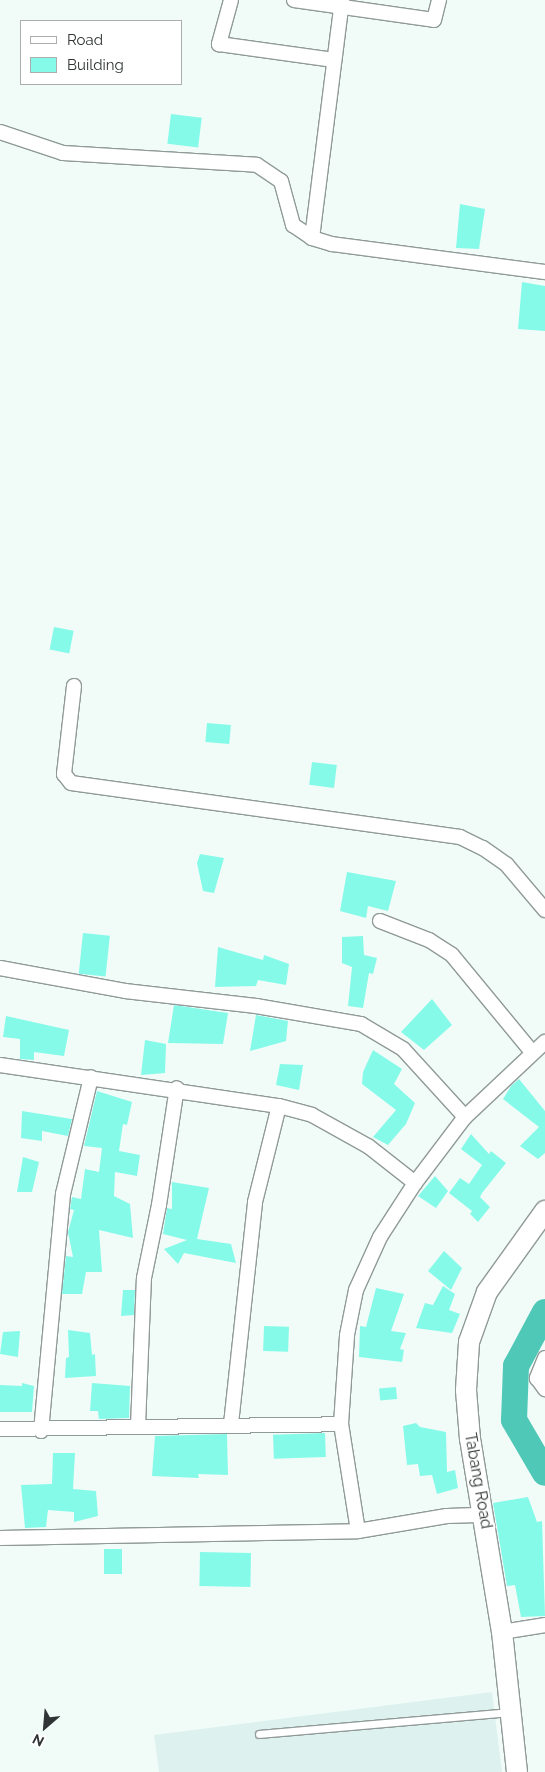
<!DOCTYPE html>
<style>
body{margin:0}
#map{position:relative;width:545px;height:1772px;overflow:hidden;background:#f1fcf9;font-family:Raleway,sans-serif}
div>[style]{position:absolute}
.built>*{inset:0;background:#ddf2ee}
.river>*{height:26px;margin:-13px;padding:0 13px;transform-origin:13px;border-radius:13px;background:#50c8b7}
.building>*{inset:0;background:#86fae8;transform-origin:0 0}
.roads{filter:drop-shadow(1px 0 #909a98) drop-shadow(-1px 0 #909a98) drop-shadow(0 1px #909a98) drop-shadow(0 -1px #909a98)}
.lane>*{height:7px;margin:-3.5px;padding:0 3.5px;transform-origin:3.5px;border-radius:3.5px;background:#fff}
.street>*{height:14px;margin:-7px;padding:0 7px;transform-origin:7px;border-radius:7px;background:#fff}
.secondary>*{height:20px;margin:-10px;padding:0 10px;transform-origin:10px;border-radius:10px;background:#fff}
span{translate:-50% -50%;white-space:nowrap;text-align:center;line-height:1.15;-webkit-text-stroke:4px #fff;paint-order:stroke}
.street-label{font-size:16px;color:#303434}
.legend{position:absolute;left:20px;top:20px;width:162px;height:65px;box-sizing:border-box;background:#fff;border:1px solid #acaeae;margin:0;padding:6px 9px;list-style:none;font-size:15px;color:#303434}
.legend li{display:flex;align-items:center;gap:10px;height:25px}
.legend b{width:25px;border:1px solid #acaeae}
.north{position:absolute;left:20px;top:1702px;width:50px;height:50px;-webkit-text-stroke:4px #fff;paint-order:stroke;rotate:207deg;font-size:14px;font-weight:700;line-height:20px;text-align:center;color:#303434}
.north::after{content:'';display:block;margin:auto;width:18px;height:22px;background:#303434;clip-path:polygon(50% 0,100% 100%,50% 72%,0 100%)}
</style>
<div id="map">
<div class="built">
<i style="clip-path:polygon(492px 1692px,502px 1772px,159px 1772px,154px 1735px)"></i>
</div>
<div class="river">
<i style="left:545px;top:1312px;width:61px;rotate:118.2deg"></i>
<i style="left:516px;top:1366px;width:54px;rotate:92.1deg"></i>
<i style="left:514px;top:1420px;width:61px;rotate:59.7deg"></i>
</div>
<div class="building">
<i style="left:171px;top:114px;width:31px;height:30px;rotate:7deg"></i>
<i style="clip-path:polygon(460px 204px,485px 209px,479px 249px,456px 248px)"></i>
<i style="clip-path:polygon(522px 282px,545px 286px,545px 331px,518px 329px)"></i>
<i style="left:54px;top:627px;width:20px;height:23px;rotate:11deg"></i>
<i style="left:207px;top:723px;width:24px;height:19px;rotate:5deg"></i>
<i style="left:312px;top:762px;width:25px;height:23px;rotate:7deg"></i>
<i style="clip-path:polygon(200px 854px,224px 858px,214px 893px,203px 891px,197px 863px)"></i>
<i style="clip-path:polygon(347px 872px,396px 881px,388px 911px,368px 906px,366px 918px,340px 911px)"></i>
<i style="left:83px;top:933px;width:27px;height:41px;rotate:6deg"></i>
<i style="clip-path:polygon(363px 936px,364px 955px,377px 958px,373px 974px,369px 973px,363px 1008px,348px 1006px,352px 967px,342px 963px,342px 937px)"></i>
<i style="clip-path:polygon(218px 947px,263px 960px,264px 955px,289px 964px,286px 985px,258px 980px,256px 986px,215px 987px)"></i>
<i style="clip-path:polygon(432px 999px,452px 1025px,424px 1050px,401px 1032px)"></i>
<i style="clip-path:polygon(174px 1005px,228px 1013px,223px 1044px,168px 1043px)"></i>
<i style="clip-path:polygon(256px 1015px,288px 1021px,286px 1041px,250px 1051px)"></i>
<i style="clip-path:polygon(6px 1016px,69px 1030px,64px 1056px,34px 1052px,34px 1060px,20px 1059px,20px 1039px,3px 1037px)"></i>
<i style="clip-path:polygon(145px 1040px,166px 1044px,165px 1073px,141px 1075px)"></i>
<i style="clip-path:polygon(373px 1050px,402px 1069px,394px 1084px,415px 1103px,406px 1124px,388px 1145px,373px 1137px,396px 1110px,362px 1084px,363px 1072px)"></i>
<i style="clip-path:polygon(280px 1064px,303px 1065px,299px 1090px,276px 1085px)"></i>
<i style="clip-path:polygon(519px 1079px,545px 1111px,545px 1153px,538px 1159px,520px 1146px,539px 1127px,503px 1099px,511px 1086px)"></i>
<i style="clip-path:polygon(97px 1091px,132px 1102px,127px 1125px,123px 1124px,119px 1151px,140px 1155px,137px 1176px,115px 1172px,114px 1196px,130px 1204px,133px 1238px,99px 1230px,102px 1272px,86px 1272px,82px 1294px,62px 1294px,66px 1256px,73px 1257px,68px 1232px,74px 1210px,70px 1209px,72px 1197px,81px 1199px,85px 1169px,99px 1172px,102px 1148px,84px 1146px)"></i>
<i style="clip-path:polygon(22px 1111px,72px 1119px,68px 1136px,42px 1131px,42px 1141px,21px 1138px)"></i>
<i style="clip-path:polygon(471px 1134px,489px 1154px,491px 1151px,506px 1163px,482px 1193px,480px 1197px,490px 1207px,478px 1222px,470px 1214px,472px 1211px,449px 1193px,460px 1178px,469px 1184px,482px 1165px,461px 1149px)"></i>
<i style="clip-path:polygon(23px 1157px,39px 1162px,32px 1192px,17px 1192px)"></i>
<i style="clip-path:polygon(435px 1176px,448px 1191px,436px 1208px,418px 1196px)"></i>
<i style="clip-path:polygon(172px 1182px,209px 1188px,197px 1239px,231px 1244px,236px 1263px,184px 1253px,178px 1264px,164px 1249px,187px 1240px,163px 1234px,167px 1208px,172px 1209px)"></i>
<i style="clip-path:polygon(444px 1251px,462px 1268px,451px 1290px,428px 1271px)"></i>
<i style="clip-path:polygon(443px 1286px,455px 1294px,449px 1310px,460px 1314px,452px 1333px,416px 1328px,425px 1303px,433px 1305px)"></i>
<i style="clip-path:polygon(376px 1288px,404px 1294px,391px 1331px,406px 1333px,400px 1349px,404px 1350px,402px 1362px,359px 1357px,360px 1326px,366px 1327px)"></i>
<i style="clip-path:polygon(123px 1290px,135px 1290px,134px 1315px,121px 1316px)"></i>
<i style="left:264px;top:1326px;width:25px;height:25px;rotate:2deg"></i>
<i style="clip-path:polygon(68px 1330px,90px 1333px,92px 1355px,95px 1354px,96px 1376px,65px 1378px,66px 1358px,69px 1357px)"></i>
<i style="clip-path:polygon(20px 1331px,18px 1357px,0 1354px,3px 1332px)"></i>
<i style="clip-path:polygon(22px 1383px,34px 1386px,32px 1412px,0 1412px,0 1385px,22px 1386px)"></i>
<i style="clip-path:polygon(92px 1383px,130px 1386px,129px 1418px,99px 1419px,98px 1411px,90px 1411px)"></i>
<i style="left:396px;top:1387px;width:12px;height:17px;rotate:85deg"></i>
<i style="clip-path:polygon(416px 1423px,420px 1427px,446px 1432px,447px 1472px,455px 1470px,458px 1488px,437px 1494px,432px 1475px,420px 1476px,418px 1464px,407px 1465px,403px 1426px)"></i>
<i style="left:325px;top:1433px;width:24px;height:52px;rotate:88deg"></i>
<i style="clip-path:polygon(227px 1434px,228px 1475px,198px 1474px,199px 1478px,152px 1476px,155px 1436px)"></i>
<i style="clip-path:polygon(53px 1453px,75px 1453px,73px 1489px,96px 1491px,98px 1516px,74px 1522px,74px 1512px,48px 1510px,46px 1527px,25px 1528px,21px 1485px,52px 1484px)"></i>
<i style="clip-path:polygon(528px 1497px,537px 1522px,542px 1521px,545px 1616px,521px 1617px,515px 1585px,507px 1586px,493px 1503px)"></i>
<i style="left:104px;top:1549px;width:18px;height:25px"></i>
<i style="left:200px;top:1552px;width:51px;height:34px;rotate:1deg"></i>
</div>
<div class="roads">
<div class="lane">
<i style="left:259px;top:1734px;width:252px;rotate:-5deg"></i>
</div>
<div class="street">
<i style="left:231px;top:0;width:46px;rotate:105.3deg"></i>
<i style="left:219px;top:44px;width:116px;rotate:7.9deg"></i>
<i style="left:294px;top:0;width:141px;rotate:8.1deg"></i>
<i style="left:434px;top:20px;width:21px;rotate:-76deg"></i>
<i style="left:0;top:132px;width:66px;rotate:18.4deg"></i>
<i style="left:63px;top:153px;width:194px;rotate:3.5deg"></i>
<i style="left:257px;top:165px;width:29px;rotate:34deg"></i>
<i style="left:281px;top:181px;width:46px;rotate:74.7deg"></i>
<i style="left:293px;top:225px;width:23px;rotate:34deg"></i>
<i style="left:312px;top:238px;width:21px;rotate:17deg"></i>
<i style="left:332px;top:244px;width:215px;rotate:7.5deg"></i>
<i style="left:312px;top:238px;width:240px;rotate:-82.8deg"></i>
<i style="left:74px;top:686px;width:89px;rotate:96.5deg"></i>
<i style="left:64px;top:774px;width:11px;rotate:52deg"></i>
<i style="left:71px;top:783px;width:393px;rotate:7.9deg"></i>
<i style="left:460px;top:837px;width:25px;rotate:26deg"></i>
<i style="left:483px;top:848px;width:29px;rotate:35deg"></i>
<i style="left:507px;top:865px;width:59px;rotate:49.8deg"></i>
<i style="left:380px;top:921px;width:53px;rotate:21.2deg"></i>
<i style="left:429px;top:940px;width:27px;rotate:33deg"></i>
<i style="left:452px;top:955px;width:126px;rotate:50.5deg"></i>
<i style="left:0;top:968px;width:127px;rotate:10.4deg"></i>
<i style="left:125px;top:991px;width:132px;rotate:6.5deg"></i>
<i style="left:256px;top:1006px;width:107px;rotate:9.7deg"></i>
<i style="left:361px;top:1024px;width:49px;rotate:30.8deg"></i>
<i style="left:403px;top:1049px;width:92px;rotate:47.6deg"></i>
<i style="left:0;top:1065px;width:282px;rotate:8.4deg"></i>
<i style="left:279px;top:1106px;width:34px;rotate:15deg"></i>
<i style="left:312px;top:1115px;width:64px;rotate:29deg"></i>
<i style="left:368px;top:1146px;width:60px;rotate:38.2deg"></i>
<i style="left:545px;top:1358px;width:22px;rotate:112deg"></i>
<i style="left:537px;top:1378px;width:14px;rotate:54deg"></i>
<i style="left:231px;top:1424px;width:223px;rotate:-83.8deg"></i>
<i style="left:255px;top:1202px;width:99px;rotate:-76deg"></i>
<i style="left:138px;top:1426px;width:148px;rotate:-87.7deg"></i>
<i style="left:144px;top:1278px;width:75px;rotate:-78.4deg"></i>
<i style="left:159px;top:1205px;width:118px;rotate:-81.3deg"></i>
<i style="left:0;top:1429px;width:341px;rotate:-0.8deg"></i>
<i style="left:41px;top:1431px;width:238px;rotate:-84.7deg"></i>
<i style="left:63px;top:1194px;width:120px;rotate:-76.5deg"></i>
<i style="left:358px;top:1531px;width:108px;rotate:-99deg"></i>
<i style="left:341px;top:1424px;width:89px;rotate:-86.1deg"></i>
<i style="left:347px;top:1335px;width:46px;rotate:-78.7deg"></i>
<i style="left:356px;top:1290px;width:58px;rotate:-65.6deg"></i>
<i style="left:380px;top:1237px;width:64px;rotate:-57.1deg"></i>
<i style="left:415px;top:1183px;width:83px;rotate:-52.9deg"></i>
<i style="left:465px;top:1117px;width:110px;rotate:-43.2deg"></i>
<i style="left:0;top:1538px;width:358px;rotate:-1.1deg"></i>
<i style="left:358px;top:1531px;width:90px;rotate:-9.6deg"></i>
<i style="left:447px;top:1516px;width:38px;rotate:-2deg"></i>
<i style="left:502px;top:1632px;width:44px;rotate:-9.2deg"></i>
</div>
<div class="secondary">
<i style="left:517px;top:1772px;width:141px;rotate:-96.1deg"></i>
<i style="left:502px;top:1632px;width:196px;rotate:-99.4deg"></i>
<i style="left:470px;top:1439px;width:49px;rotate:-94.7deg"></i>
<i style="left:466px;top:1390px;width:48px;rotate:-86.4deg"></i>
<i style="left:469px;top:1342px;width:53px;rotate:-70.2deg"></i>
<i style="left:487px;top:1292px;width:100px;rotate:-54.4deg"></i>
</div>
</div>
<div class="street-label">
<span style="left:478px;top:1481px;rotate:80deg">Tabang Road</span>
</div>
<ul class="legend">
<li><b style="height:6px;background:#fff"></b>Road</li>
<li><b style="height:14px;background:#86fae8"></b>Building</li>
</ul>
<div class="north">N</div>
</div>
